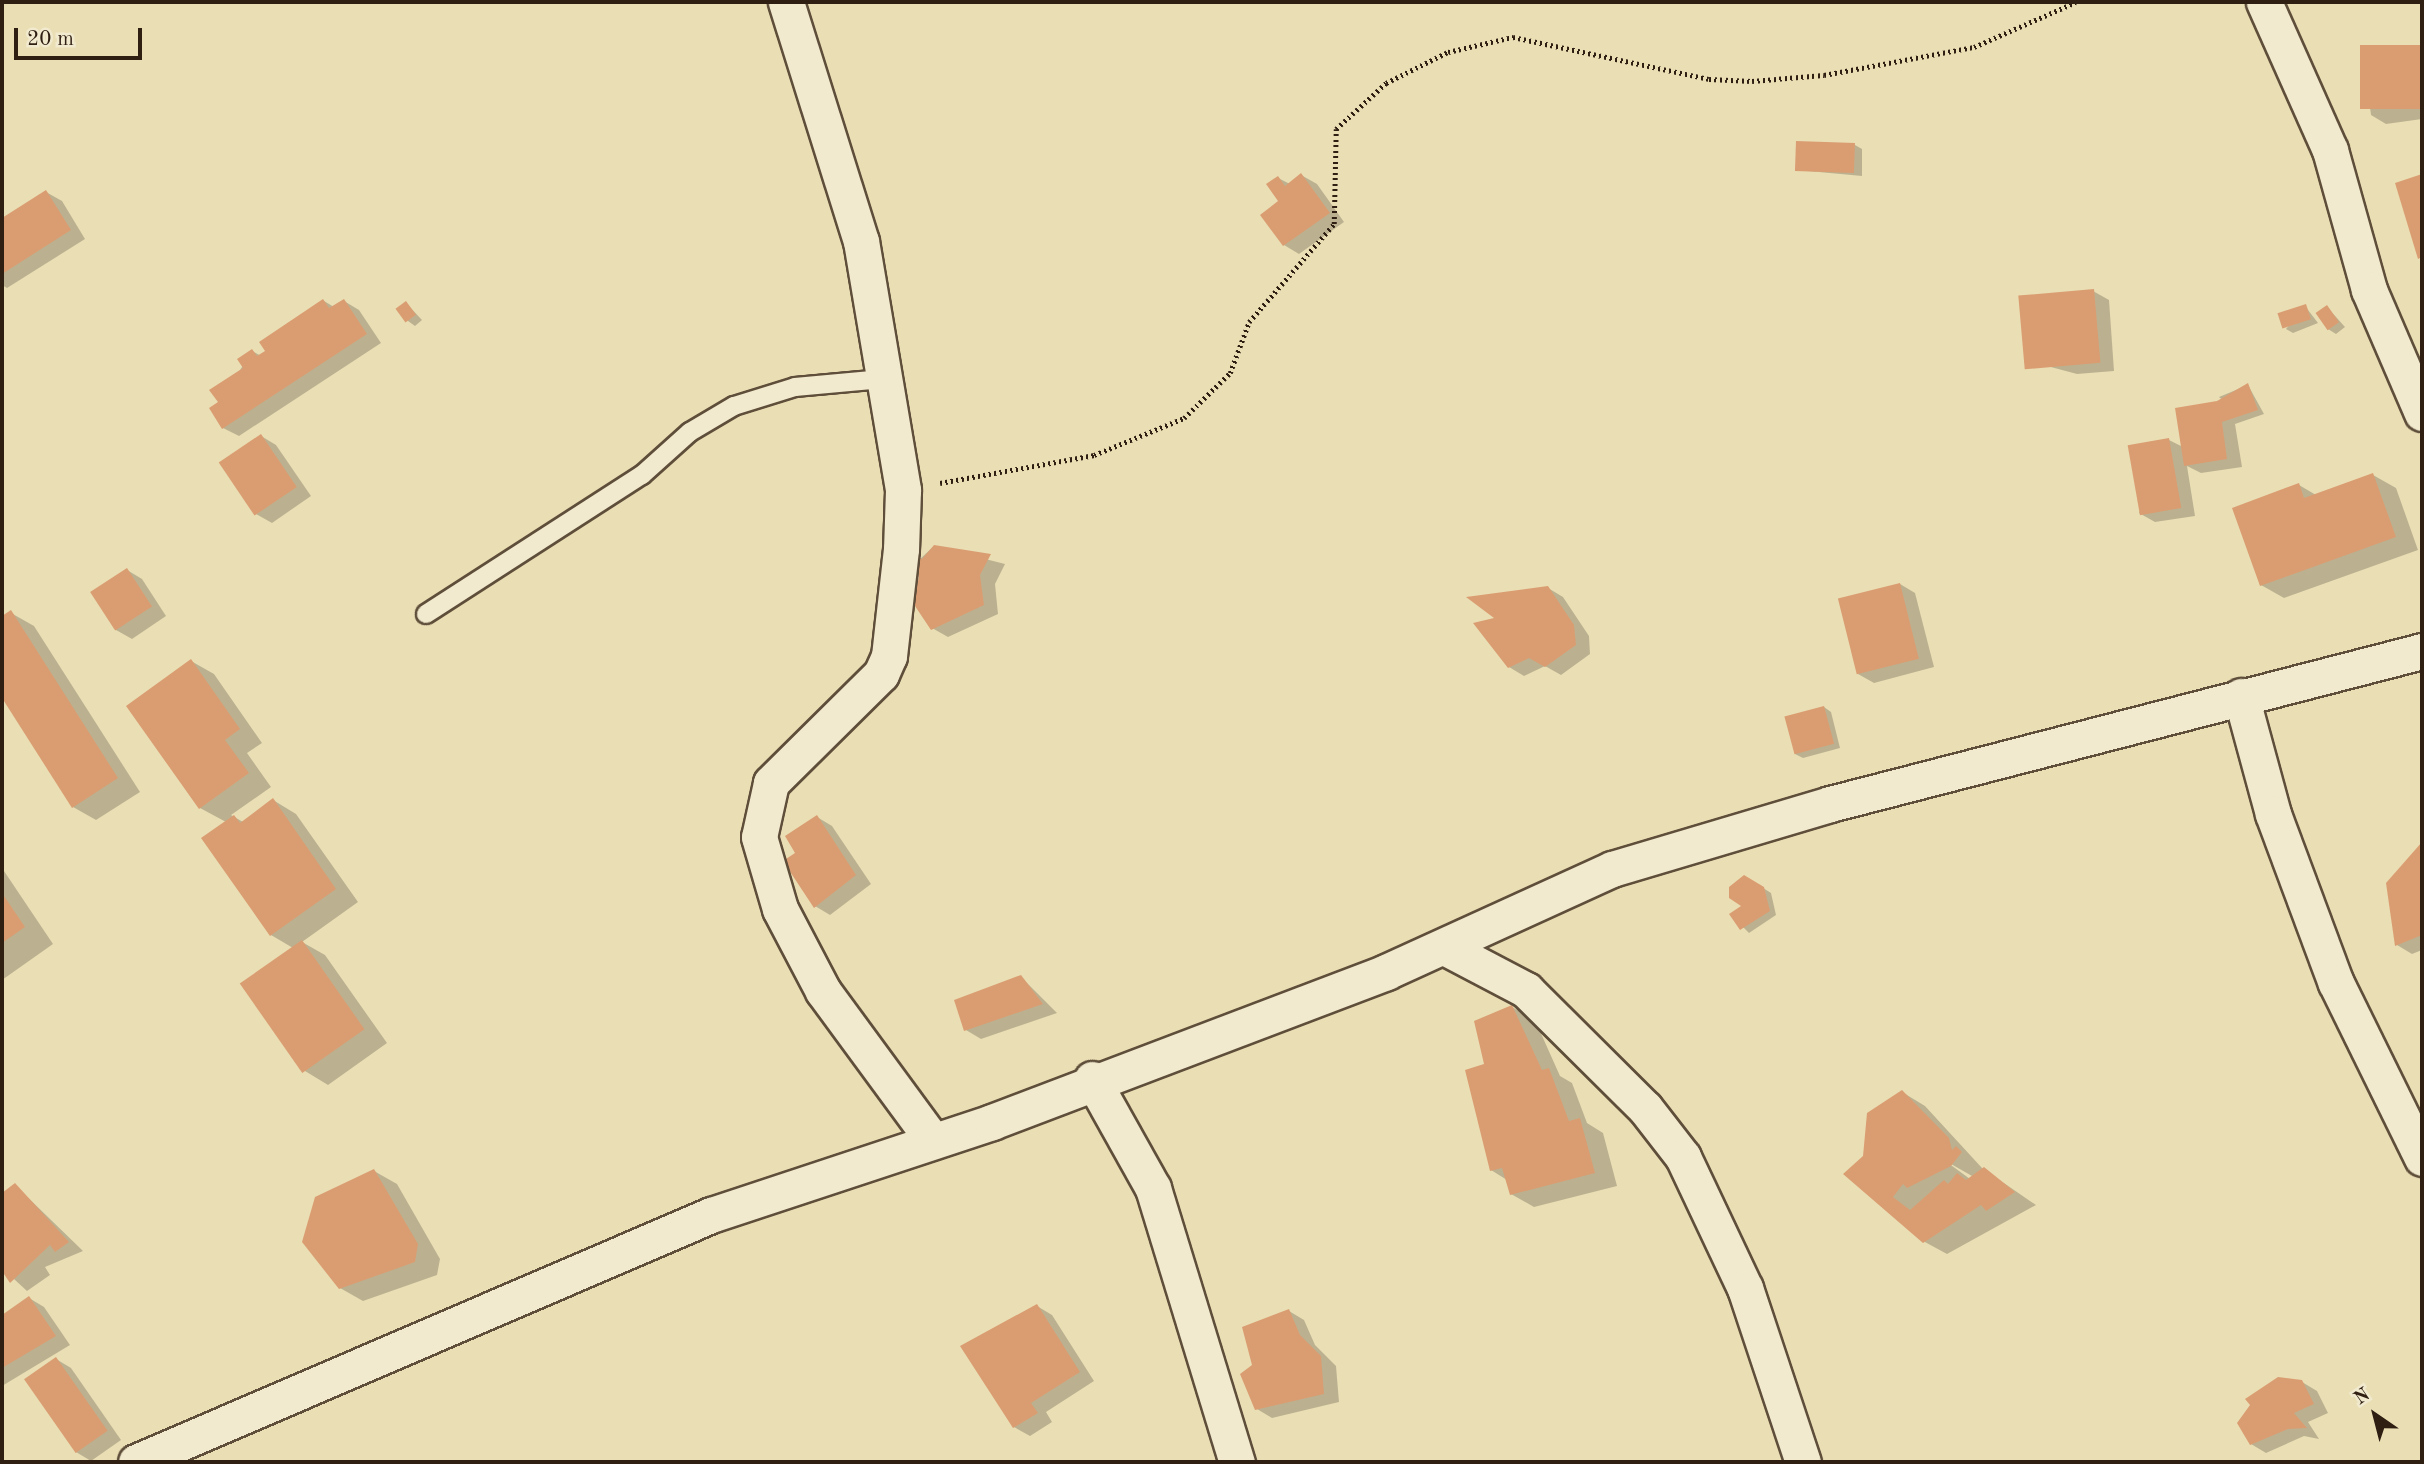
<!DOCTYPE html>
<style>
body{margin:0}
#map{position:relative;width:2424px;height:1464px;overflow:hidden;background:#eadeb4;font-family:"Old Standard TT",serif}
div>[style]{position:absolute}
.shadow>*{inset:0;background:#0003}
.building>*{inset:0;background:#da9d72;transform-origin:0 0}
.path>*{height:4.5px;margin-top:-2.25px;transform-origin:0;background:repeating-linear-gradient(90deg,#2f1e12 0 2px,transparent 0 5.5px)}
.roads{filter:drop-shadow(2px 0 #5e4e3a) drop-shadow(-2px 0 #5e4e3a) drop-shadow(0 2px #5e4e3a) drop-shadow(0 -2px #5e4e3a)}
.service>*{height:18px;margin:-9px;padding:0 9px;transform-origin:9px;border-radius:9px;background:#f1eace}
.minor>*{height:35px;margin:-17.5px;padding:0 17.5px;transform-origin:17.5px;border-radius:17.5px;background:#f1eace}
span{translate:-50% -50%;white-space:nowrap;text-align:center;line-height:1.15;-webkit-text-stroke:7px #f1eace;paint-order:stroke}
.frame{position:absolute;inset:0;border:4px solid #2f1e12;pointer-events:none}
.north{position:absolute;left:2340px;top:1380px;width:70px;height:70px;-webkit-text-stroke:5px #f1eace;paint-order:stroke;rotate:325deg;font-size:19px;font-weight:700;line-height:28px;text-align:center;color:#2f1e12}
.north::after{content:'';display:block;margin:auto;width:24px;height:32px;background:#2f1e12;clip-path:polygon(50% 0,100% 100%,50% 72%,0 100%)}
.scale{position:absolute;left:14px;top:28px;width:128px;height:32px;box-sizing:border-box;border:4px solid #2f1e12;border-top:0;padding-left:9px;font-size:21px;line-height:24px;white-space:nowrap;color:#2f1e12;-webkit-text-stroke:5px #f1eace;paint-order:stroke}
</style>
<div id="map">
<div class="shadow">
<i style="clip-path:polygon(2422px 47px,2422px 119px,2386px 124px,2371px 115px,2363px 54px)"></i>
<i style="clip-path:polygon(1855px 145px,1862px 149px,1862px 176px,1797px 170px)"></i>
<i style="clip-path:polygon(1301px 175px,1317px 184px,1344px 222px,1299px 254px,1284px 245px,1278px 178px,1290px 184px)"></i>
<i style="clip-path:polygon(46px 192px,62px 201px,85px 239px,7px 288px,2px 285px,2px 220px)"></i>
<i style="clip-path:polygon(2093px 291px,2109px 300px,2114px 371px,2077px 374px,2025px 360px)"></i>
<i style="clip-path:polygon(324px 301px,334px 307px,344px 301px,359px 310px,381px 343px,239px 436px,223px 428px,220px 402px,252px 351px,261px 356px)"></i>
<i style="clip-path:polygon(406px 303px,422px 320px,415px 326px,408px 321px)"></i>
<i style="clip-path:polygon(2305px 306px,2318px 323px,2293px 333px,2286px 329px)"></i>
<i style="clip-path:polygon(2327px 307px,2345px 327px,2336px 334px,2328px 329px)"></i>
<i style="clip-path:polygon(2248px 385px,2264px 414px,2235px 424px,2242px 467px,2201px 473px,2187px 466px,2195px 516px,2155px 522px,2139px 513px,2169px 440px,2183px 447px,2225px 402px,2219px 397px)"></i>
<i style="clip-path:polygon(261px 436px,276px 445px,311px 496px,272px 523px,256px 514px)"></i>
<i style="clip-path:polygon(2373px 475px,2396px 488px,2418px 550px,2284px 598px,2261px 585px,2299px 485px,2316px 495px)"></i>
<i style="clip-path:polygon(934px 546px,1005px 564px,995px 584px,998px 614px,948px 637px,932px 628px,919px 583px,904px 574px)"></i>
<i style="clip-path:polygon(127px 570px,142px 579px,166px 616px,132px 639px,116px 630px,92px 593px)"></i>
<i style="clip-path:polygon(1900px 584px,1915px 593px,1934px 667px,1874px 683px,1858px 674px)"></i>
<i style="clip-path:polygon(1548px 588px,1563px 597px,1589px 636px,1590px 654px,1561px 675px,1545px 666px,1524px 676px,1509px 667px)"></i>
<i style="clip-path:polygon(11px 613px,34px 626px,140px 792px,96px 820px,73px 807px,2px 694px,2px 618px)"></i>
<i style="clip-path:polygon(191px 661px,214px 674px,262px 743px,247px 753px,271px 787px,231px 815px,243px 822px,273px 800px,296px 814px,358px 902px,302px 942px,325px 955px,387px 1043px,328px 1085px,305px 1071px,293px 948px,271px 935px,226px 822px,200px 808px)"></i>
<i style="clip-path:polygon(1824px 707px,1831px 712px,1840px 748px,1803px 758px,1795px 754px)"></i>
<i style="clip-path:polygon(817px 817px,832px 826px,871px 884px,830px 915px,815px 906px,798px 853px)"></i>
<i style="clip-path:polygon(2422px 845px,2422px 950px,2412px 954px,2397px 945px,2387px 883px)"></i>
<i style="clip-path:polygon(2px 868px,53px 944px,2px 980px)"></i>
<i style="clip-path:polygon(1752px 881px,1771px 893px,1776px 915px,1749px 933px,1731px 915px,1745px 906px)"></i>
<i style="clip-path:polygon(1021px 977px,1057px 1013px,981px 1039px,966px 1030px)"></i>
<i style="clip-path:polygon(1512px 1007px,1535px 1020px,1560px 1076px,1572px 1083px,1587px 1123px,1603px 1133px,1617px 1186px,1534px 1207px,1511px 1194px,1507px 1180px,1491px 1170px)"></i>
<i style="clip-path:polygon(evenodd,1902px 1092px,1925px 1106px,1982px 1168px,2036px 1205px,1947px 1254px,1923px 1241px,1864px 1157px,1902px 1092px,1944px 1160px,1972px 1176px,1970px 1179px,1944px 1160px)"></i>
<i style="clip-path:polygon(374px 1171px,397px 1184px,440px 1259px,437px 1275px,363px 1301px,340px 1288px)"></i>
<i style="clip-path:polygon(15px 1185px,83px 1251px,45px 1267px,50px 1275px,27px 1291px,2px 1268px,2px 1195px)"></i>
<i style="clip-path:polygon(29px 1298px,44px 1307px,70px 1345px,2px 1386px,2px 1317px)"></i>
<i style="clip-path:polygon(1037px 1306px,1052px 1315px,1094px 1381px,1046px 1412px,1052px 1422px,1030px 1436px,1014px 1427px)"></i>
<i style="clip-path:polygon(1289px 1311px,1304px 1320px,1315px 1345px,1336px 1366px,1339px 1402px,1272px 1418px,1257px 1409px,1254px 1366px)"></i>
<i style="clip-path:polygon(56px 1359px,71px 1368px,121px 1440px,91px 1461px,76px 1452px)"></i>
<i style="clip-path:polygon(2302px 1382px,2317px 1391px,2328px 1413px,2308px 1422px,2319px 1439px,2304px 1436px,2266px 1453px,2251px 1444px)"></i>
</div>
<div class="building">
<i style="left:2422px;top:45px;width:64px;height:62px;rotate:90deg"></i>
<i style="left:1796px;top:141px;width:59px;height:30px;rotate:2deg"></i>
<i style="clip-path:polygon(1301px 173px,1330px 213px,1283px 246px,1260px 215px,1278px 201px,1266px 184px,1278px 176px,1285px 186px)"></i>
<i style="clip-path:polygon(2422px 174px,2422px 257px,2418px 259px,2395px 183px)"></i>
<i style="clip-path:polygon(46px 190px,71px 230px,2px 274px,2px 218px)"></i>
<i style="left:2094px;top:289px;width:74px;height:76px;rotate:85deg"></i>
<i style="clip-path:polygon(323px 299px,329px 308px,344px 299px,367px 334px,222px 429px,209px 408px,218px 402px,209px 390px,243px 368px,237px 359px,252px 349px,257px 356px,265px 351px,259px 342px)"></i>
<i style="left:406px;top:301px;width:17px;height:13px;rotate:54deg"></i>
<i style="left:2306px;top:304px;width:16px;height:30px;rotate:72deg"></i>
<i style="left:2327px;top:305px;width:21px;height:14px;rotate:55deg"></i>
<i style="clip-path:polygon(2248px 383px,2258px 410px,2222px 422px,2227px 459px,2184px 466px,2175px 408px,2217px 401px)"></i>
<i style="left:261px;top:434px;width:64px;height:51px;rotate:56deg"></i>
<i style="left:2169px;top:438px;width:71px;height:42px;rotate:80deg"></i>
<i style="clip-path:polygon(2373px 473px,2396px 537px,2260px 586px,2232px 508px,2299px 483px,2304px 498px)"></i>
<i style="clip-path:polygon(934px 545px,991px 554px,980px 575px,984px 605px,931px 630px,901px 585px,917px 585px,919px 577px,902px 574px,911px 553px,922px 559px)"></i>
<i style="left:127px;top:568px;width:46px;height:44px;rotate:57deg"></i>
<i style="left:1900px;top:583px;width:78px;height:64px;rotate:76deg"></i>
<i style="clip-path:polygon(1548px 586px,1574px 625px,1576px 645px,1545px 667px,1529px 658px,1508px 668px,1473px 623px,1494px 618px,1466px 597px)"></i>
<i style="clip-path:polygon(11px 610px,118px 778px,72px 808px,2px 698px,2px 616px)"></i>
<i style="clip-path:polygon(191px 659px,240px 729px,225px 740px,249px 773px,199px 809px,126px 706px)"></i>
<i style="left:1824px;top:706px;width:39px;height:41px;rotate:75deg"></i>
<i style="clip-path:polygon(273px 798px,336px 889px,270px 936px,201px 838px,234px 815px,240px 823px)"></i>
<i style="clip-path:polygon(817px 815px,856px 875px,814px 908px,783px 861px,795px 853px,785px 836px)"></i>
<i style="clip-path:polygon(2422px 842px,2422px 935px,2395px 946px,2386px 883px)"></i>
<i style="clip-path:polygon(1744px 875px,1764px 887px,1770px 911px,1740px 930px,1729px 914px,1741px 906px,1729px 898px,1729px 887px)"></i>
<i style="clip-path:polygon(2px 893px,25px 927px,2px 943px)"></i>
<i style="left:302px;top:940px;width:109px;height:76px;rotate:55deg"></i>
<i style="clip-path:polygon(1021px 975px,1043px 1004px,964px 1031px,954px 1000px)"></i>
<i style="clip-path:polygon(1512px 1005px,1542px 1070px,1549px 1068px,1569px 1121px,1580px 1118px,1595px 1173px,1510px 1195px,1502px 1168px,1490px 1171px,1465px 1070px,1484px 1064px,1474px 1021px)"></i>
<i style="clip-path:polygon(1902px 1090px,1949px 1138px,1952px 1150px,1956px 1146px,1962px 1152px,1951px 1166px,1907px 1188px,1903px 1184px,1893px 1197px,1910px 1210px,1944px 1180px,1948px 1184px,1957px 1173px,1966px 1180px,1984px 1167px,2015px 1192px,1986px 1211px,1981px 1205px,1923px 1243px,1843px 1174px,1863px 1156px,1867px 1113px)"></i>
<i style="clip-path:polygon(374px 1169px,418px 1244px,415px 1262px,339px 1289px,302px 1242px,315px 1197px)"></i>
<i style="clip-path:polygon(15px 1183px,69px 1242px,55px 1252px,50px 1245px,10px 1283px,2px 1271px,2px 1193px)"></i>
<i style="clip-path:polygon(29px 1296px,56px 1336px,2px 1368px,2px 1315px)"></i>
<i style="clip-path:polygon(1037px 1304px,1080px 1372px,1031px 1403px,1038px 1413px,1013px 1428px,960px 1346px)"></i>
<i style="clip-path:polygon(1289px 1309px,1300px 1335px,1321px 1356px,1324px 1394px,1255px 1410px,1240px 1374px,1252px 1365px,1242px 1327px)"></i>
<i style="left:56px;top:1357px;width:90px;height:39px;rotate:55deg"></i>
<i style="clip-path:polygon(2278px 1377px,2302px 1380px,2314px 1404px,2294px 1413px,2307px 1428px,2288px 1429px,2250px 1445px,2237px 1423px,2250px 1405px,2245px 1399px)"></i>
</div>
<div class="path">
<i style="left:940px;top:483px;width:157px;rotate:-10.3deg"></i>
<i style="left:1094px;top:455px;width:97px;rotate:-22.3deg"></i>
<i style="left:1184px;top:418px;width:64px;rotate:-44.4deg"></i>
<i style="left:1230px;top:373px;width:54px;rotate:-69.6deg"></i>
<i style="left:1249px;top:322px;width:130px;rotate:-49.1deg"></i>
<i style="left:1334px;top:224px;width:95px;rotate:-88.8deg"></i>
<i style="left:1336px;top:129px;width:68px;rotate:-42.6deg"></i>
<i style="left:1386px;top:83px;width:69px;rotate:-26.6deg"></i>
<i style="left:1448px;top:52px;width:67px;rotate:-13deg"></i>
<i style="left:1513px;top:37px;width:200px;rotate:12.1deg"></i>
<i style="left:1709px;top:79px;width:43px;rotate:2.7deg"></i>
<i style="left:1752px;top:81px;width:72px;rotate:-4.8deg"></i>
<i style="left:1824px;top:75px;width:153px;rotate:-10.6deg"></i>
<i style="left:1974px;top:47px;width:111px;rotate:-23.8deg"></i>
</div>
<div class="roads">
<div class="service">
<i style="left:426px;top:614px;width:257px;rotate:-32.8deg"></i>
<i style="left:642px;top:475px;width:64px;rotate:-41.9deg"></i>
<i style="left:690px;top:432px;width:51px;rotate:-30.6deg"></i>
<i style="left:734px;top:406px;width:64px;rotate:-17.3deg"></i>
<i style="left:795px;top:387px;width:88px;rotate:-5.2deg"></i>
</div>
<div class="minor">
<i style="left:786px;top:2px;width:250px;rotate:72.6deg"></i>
<i style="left:861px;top:241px;width:253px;rotate:80.4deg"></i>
<i style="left:903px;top:490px;width:59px;rotate:91.9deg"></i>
<i style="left:901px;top:549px;width:108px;rotate:96.4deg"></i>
<i style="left:889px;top:656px;width:20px;rotate:114deg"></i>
<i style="left:881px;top:674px;width:155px;rotate:135.3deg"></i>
<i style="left:771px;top:783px;width:55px;rotate:102.5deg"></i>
<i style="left:759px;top:837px;width:75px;rotate:73.7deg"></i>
<i style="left:780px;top:909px;width:93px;rotate:62.3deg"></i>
<i style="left:823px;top:991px;width:186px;rotate:53.7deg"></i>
<i style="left:2264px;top:2px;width:162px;rotate:66deg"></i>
<i style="left:2330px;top:150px;width:145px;rotate:74.4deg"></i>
<i style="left:2369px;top:290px;width:134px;rotate:66.7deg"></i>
<i style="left:2241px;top:696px;width:122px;rotate:74.8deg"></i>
<i style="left:2273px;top:814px;width:180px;rotate:69.6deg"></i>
<i style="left:2336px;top:983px;width:195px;rotate:63.8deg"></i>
<i style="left:1444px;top:947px;width:93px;rotate:27.7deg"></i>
<i style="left:1526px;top:990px;width:168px;rotate:44.8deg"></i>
<i style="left:1645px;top:1108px;width:62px;rotate:52.2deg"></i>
<i style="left:1683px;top:1157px;width:145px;rotate:64.7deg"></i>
<i style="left:1745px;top:1288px;width:183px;rotate:71.6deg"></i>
<i style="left:1092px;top:1079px;width:125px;rotate:60.8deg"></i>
<i style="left:1153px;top:1188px;width:287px;rotate:73deg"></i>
<i style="left:136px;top:1462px;width:626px;rotate:-23.25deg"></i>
<i style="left:711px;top:1215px;width:296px;rotate:-18.3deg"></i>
<i style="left:992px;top:1122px;width:422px;rotate:-20.8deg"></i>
<i style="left:1386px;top:972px;width:248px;rotate:-24.5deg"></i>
<i style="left:1612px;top:869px;width:227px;rotate:-16.6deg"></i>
<i style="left:1830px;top:804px;width:611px;rotate:-14.49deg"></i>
</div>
</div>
<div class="frame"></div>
<div class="north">N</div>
<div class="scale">20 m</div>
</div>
